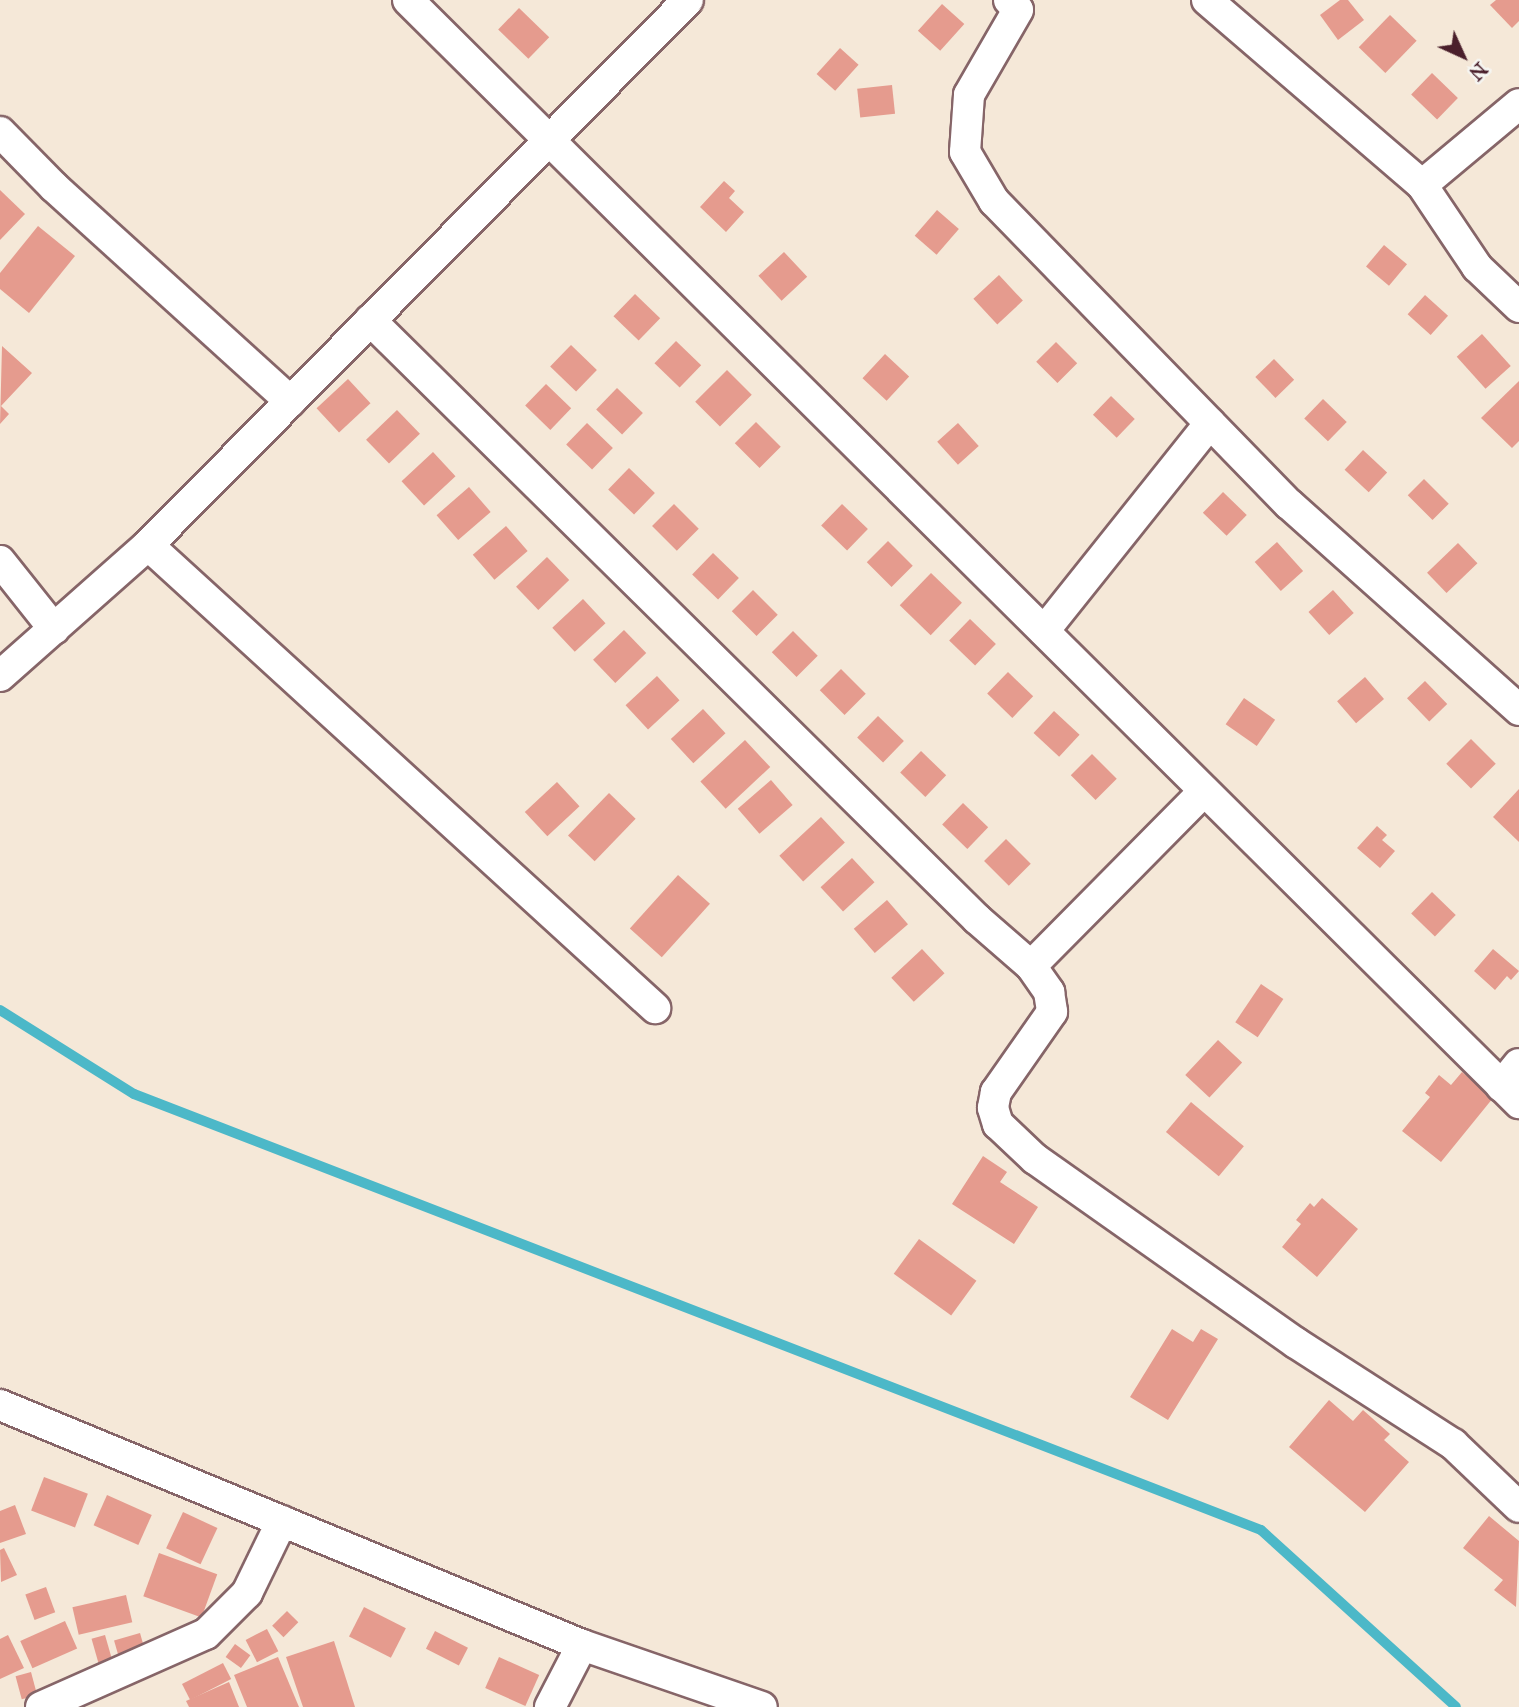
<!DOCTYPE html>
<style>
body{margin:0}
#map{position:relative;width:1519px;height:1707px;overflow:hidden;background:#f5e8d8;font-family:"IM FELL Great Primer",serif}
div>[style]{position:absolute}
.stream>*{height:10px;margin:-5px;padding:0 5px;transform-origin:5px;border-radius:5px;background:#4cb8c8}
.building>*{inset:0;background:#e59b8e;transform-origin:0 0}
.roads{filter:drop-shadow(2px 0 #866568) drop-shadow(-2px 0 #866568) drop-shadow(0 2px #866568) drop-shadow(0 -2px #866568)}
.minor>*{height:30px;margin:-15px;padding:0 15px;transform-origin:15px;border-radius:15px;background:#fff}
span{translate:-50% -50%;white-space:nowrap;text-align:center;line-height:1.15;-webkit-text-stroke:5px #f6f6f2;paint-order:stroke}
.north{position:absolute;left:1428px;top:21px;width:70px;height:70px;-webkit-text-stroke:5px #f6f6f2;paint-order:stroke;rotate:135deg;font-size:19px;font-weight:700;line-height:28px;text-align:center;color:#4a1f2b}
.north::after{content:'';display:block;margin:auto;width:24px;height:32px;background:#4a1f2b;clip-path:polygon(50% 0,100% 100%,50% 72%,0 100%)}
</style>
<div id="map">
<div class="stream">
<i style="left:0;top:1010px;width:158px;rotate:32.1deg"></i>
<i style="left:134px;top:1094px;width:1208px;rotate:21.15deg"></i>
<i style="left:1261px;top:1530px;width:263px;rotate:42.2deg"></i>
</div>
<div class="building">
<i style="clip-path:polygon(1340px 0,1348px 0,1364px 20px,1338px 40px,1320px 15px)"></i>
<i style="clip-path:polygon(1496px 0,1519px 0,1519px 21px,1512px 28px,1490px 5px)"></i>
<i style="left:942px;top:4px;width:30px;height:36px;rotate:42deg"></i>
<i style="left:519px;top:8px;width:42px;height:30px;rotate:44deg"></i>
<i style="left:1390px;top:15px;width:37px;height:45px;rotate:44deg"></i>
<i style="left:840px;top:48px;width:25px;height:35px;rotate:42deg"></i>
<i style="left:1432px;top:73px;width:36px;height:30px;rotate:44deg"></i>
<i style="left:892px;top:85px;width:29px;height:35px;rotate:84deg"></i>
<i style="clip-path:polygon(724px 181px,735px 191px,729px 198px,744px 212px,726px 232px,700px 207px)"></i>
<i style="clip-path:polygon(0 190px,25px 214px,0 240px)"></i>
<i style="left:937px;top:210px;width:29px;height:34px;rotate:41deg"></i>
<i style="clip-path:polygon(38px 226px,75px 256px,29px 313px,0 289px,0 273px)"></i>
<i style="left:1384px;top:245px;width:30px;height:28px;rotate:40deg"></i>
<i style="left:784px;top:252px;width:34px;height:35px;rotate:47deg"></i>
<i style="left:999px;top:275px;width:35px;height:35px;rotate:47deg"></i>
<i style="left:635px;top:294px;width:35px;height:31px;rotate:44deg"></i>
<i style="left:1425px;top:295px;width:31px;height:26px;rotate:42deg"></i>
<i style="left:1482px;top:334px;width:43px;height:34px;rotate:48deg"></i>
<i style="left:676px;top:341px;width:35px;height:31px;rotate:44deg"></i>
<i style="left:1056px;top:342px;width:30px;height:28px;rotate:45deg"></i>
<i style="left:571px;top:345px;width:36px;height:30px;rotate:44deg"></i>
<i style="clip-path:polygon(2px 346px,32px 373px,1px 406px,9px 414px,0 424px)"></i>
<i style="left:885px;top:354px;width:33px;height:33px;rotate:43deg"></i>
<i style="left:1274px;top:359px;width:29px;height:26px;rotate:46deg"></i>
<i style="left:727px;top:370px;width:35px;height:45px;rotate:45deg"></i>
<i style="left:348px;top:379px;width:33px;height:43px;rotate:47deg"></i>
<i style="clip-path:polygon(1519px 381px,1519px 441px,1512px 448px,1481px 418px)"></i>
<i style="left:546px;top:384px;width:35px;height:30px;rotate:44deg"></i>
<i style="left:617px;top:388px;width:36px;height:30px;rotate:44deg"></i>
<i style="left:1111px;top:396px;width:33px;height:26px;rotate:44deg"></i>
<i style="left:1323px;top:399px;width:33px;height:27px;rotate:44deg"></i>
<i style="left:397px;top:410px;width:33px;height:43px;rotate:46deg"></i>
<i style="left:756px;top:422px;width:35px;height:30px;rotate:45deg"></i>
<i style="left:587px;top:423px;width:36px;height:30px;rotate:44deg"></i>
<i style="left:958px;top:423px;width:31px;height:28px;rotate:48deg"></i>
<i style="left:1363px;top:450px;width:33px;height:27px;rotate:43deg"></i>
<i style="left:433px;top:452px;width:33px;height:43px;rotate:47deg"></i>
<i style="left:629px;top:468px;width:36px;height:30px;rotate:44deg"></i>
<i style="left:1424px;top:479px;width:35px;height:23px;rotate:45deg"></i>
<i style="left:469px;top:487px;width:33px;height:43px;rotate:49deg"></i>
<i style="left:1223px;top:492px;width:33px;height:29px;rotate:44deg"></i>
<i style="left:674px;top:504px;width:35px;height:31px;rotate:45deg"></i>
<i style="left:842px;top:504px;width:36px;height:30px;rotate:44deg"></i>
<i style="left:506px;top:526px;width:33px;height:44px;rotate:49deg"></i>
<i style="left:888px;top:541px;width:35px;height:30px;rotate:45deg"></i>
<i style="left:1277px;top:542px;width:39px;height:30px;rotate:48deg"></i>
<i style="left:1458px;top:543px;width:28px;height:43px;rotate:46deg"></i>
<i style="left:713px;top:553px;width:36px;height:30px;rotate:44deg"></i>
<i style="left:547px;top:557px;width:32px;height:43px;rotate:46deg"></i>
<i style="left:931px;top:573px;width:43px;height:45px;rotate:44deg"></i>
<i style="left:753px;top:590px;width:35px;height:30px;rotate:45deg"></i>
<i style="left:1333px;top:590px;width:31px;height:33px;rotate:48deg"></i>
<i style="left:583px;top:599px;width:33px;height:42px;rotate:47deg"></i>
<i style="left:970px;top:619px;width:36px;height:30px;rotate:44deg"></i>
<i style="left:624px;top:630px;width:32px;height:43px;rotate:46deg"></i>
<i style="left:793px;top:631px;width:35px;height:30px;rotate:45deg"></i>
<i style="left:841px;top:669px;width:35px;height:30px;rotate:45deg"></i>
<i style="left:1008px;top:672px;width:35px;height:30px;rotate:44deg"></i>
<i style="left:657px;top:676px;width:33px;height:43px;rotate:47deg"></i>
<i style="left:1365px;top:677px;width:29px;height:37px;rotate:49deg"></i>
<i style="left:1425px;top:681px;width:32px;height:25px;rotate:46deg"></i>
<i style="left:1244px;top:698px;width:38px;height:32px;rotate:35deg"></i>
<i style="left:703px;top:709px;width:33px;height:44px;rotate:47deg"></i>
<i style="left:1054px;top:711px;width:35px;height:30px;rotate:43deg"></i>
<i style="left:878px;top:716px;width:36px;height:30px;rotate:44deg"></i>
<i style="left:1471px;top:739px;width:35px;height:35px;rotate:45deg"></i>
<i style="left:745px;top:740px;width:37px;height:61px;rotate:47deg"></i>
<i style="left:921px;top:751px;width:35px;height:30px;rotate:44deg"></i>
<i style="left:1092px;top:754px;width:35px;height:30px;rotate:45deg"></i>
<i style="left:771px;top:780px;width:33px;height:44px;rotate:49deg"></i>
<i style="left:557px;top:782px;width:33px;height:44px;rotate:47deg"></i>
<i style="clip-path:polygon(1519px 789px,1519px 842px,1493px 817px)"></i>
<i style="left:609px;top:793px;width:37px;height:59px;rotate:44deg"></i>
<i style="left:963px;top:803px;width:35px;height:30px;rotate:44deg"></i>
<i style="left:821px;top:817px;width:35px;height:57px;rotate:47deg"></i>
<i style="clip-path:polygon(1377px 826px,1387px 835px,1382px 840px,1395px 851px,1380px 868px,1357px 848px)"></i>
<i style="left:1006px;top:839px;width:35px;height:31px;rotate:45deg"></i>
<i style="left:852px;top:858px;width:33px;height:43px;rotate:47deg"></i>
<i style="left:678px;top:875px;width:43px;height:72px;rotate:42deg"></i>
<i style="left:1432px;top:892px;width:33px;height:30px;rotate:44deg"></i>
<i style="left:887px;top:900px;width:32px;height:44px;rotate:49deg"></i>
<i style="left:922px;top:949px;width:33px;height:42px;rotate:47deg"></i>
<i style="clip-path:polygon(1493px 949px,1519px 971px,1511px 980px,1507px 976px,1495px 990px,1474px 971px)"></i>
<i style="left:1261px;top:984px;width:27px;height:46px;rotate:34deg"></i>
<i style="left:1218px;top:1040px;width:33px;height:48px;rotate:43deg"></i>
<i style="clip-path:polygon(1462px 1072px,1493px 1098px,1441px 1162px,1402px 1131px,1430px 1097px,1425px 1093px,1439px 1075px,1451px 1085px)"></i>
<i style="left:1191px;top:1102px;width:69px;height:39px;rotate:40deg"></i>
<i style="clip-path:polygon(983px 1156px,1007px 1172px,1000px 1182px,1038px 1207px,1014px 1244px,952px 1204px)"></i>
<i style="clip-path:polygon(1322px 1198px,1358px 1229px,1317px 1277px,1282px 1247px,1301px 1224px,1296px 1220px,1310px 1203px,1314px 1207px)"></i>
<i style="left:919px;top:1239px;width:71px;height:43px;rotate:36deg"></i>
<i style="clip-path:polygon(1172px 1329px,1193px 1342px,1201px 1329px,1218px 1339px,1168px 1420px,1130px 1397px)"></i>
<i style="clip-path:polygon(1329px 1400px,1353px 1421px,1363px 1410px,1390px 1434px,1384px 1440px,1409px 1462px,1365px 1512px,1289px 1447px)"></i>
<i style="left:44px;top:1477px;width:47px;height:36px;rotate:21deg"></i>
<i style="left:107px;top:1495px;width:49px;height:33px;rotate:24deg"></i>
<i style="clip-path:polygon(15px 1505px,26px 1534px,0 1543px,0 1511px)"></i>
<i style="left:183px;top:1512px;width:38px;height:40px;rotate:25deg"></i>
<i style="clip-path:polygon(1489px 1516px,1519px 1541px,1516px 1607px,1494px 1590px,1503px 1580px,1463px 1548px)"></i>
<i style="clip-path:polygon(4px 1548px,17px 1575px,1px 1582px,0 1550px)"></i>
<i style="left:159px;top:1553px;width:62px;height:46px;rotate:20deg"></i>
<i style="left:46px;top:1587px;width:27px;height:22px;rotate:70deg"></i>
<i style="left:126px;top:1595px;width:28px;height:55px;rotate:77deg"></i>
<i style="left:364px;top:1607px;width:47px;height:33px;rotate:27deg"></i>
<i style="left:287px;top:1611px;width:16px;height:21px;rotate:45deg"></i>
<i style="left:65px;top:1621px;width:30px;height:49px;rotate:66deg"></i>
<i style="left:267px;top:1629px;width:25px;height:24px;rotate:63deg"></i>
<i style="left:435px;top:1631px;width:37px;height:20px;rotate:27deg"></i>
<i style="left:140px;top:1633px;width:15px;height:27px;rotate:74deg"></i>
<i style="clip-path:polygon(8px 1635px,24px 1668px,0 1679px,0 1639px)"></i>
<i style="left:105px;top:1635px;width:25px;height:14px;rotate:74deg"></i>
<i style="clip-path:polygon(334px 1641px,355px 1707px,303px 1707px,286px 1657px)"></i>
<i style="left:235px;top:1644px;width:19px;height:16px;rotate:36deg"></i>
<i style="clip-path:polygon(278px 1657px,299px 1707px,247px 1707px,234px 1675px)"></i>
<i style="left:499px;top:1657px;width:44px;height:34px;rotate:24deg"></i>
<i style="left:223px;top:1663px;width:18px;height:46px;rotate:63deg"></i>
<i style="left:31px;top:1672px;width:24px;height:16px;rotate:75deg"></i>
<i style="clip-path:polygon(229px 1682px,239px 1707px,189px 1707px,186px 1701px)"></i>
</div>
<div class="roads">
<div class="minor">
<i style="left:408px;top:0;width:1566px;rotate:44.79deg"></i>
<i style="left:1009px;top:0;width:13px;rotate:48deg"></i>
<i style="left:1018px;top:10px;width:98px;rotate:120deg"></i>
<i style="left:969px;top:95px;width:57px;rotate:94deg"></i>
<i style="left:965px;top:152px;width:57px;rotate:59.4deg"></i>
<i style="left:994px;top:201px;width:423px;rotate:45.8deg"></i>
<i style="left:1289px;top:504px;width:309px;rotate:41.8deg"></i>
<i style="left:1207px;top:0;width:284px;rotate:40.7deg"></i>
<i style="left:1422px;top:185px;width:99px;rotate:56.1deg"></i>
<i style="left:1477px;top:267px;width:58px;rotate:43.6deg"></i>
<i style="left:0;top:132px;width:77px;rotate:45.5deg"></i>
<i style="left:54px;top:187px;width:319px;rotate:42.2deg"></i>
<i style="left:1422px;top:185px;width:126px;rotate:-39.9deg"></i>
<i style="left:370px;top:320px;width:853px;rotate:44.62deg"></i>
<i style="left:977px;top:919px;width:72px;rotate:41deg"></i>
<i style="left:1031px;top:966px;width:243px;rotate:-45.3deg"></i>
<i style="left:148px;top:545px;width:687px;rotate:42.4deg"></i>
<i style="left:0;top:561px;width:87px;rotate:51.5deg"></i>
<i style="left:1044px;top:631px;width:266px;rotate:-51.4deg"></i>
<i style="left:0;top:676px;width:198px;rotate:-41.5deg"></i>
<i style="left:148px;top:545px;width:767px;rotate:-45.26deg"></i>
<i style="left:1031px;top:966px;width:32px;rotate:55deg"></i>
<i style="left:1049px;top:992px;width:20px;rotate:81deg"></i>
<i style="left:1052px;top:1012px;width:98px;rotate:125deg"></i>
<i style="left:996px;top:1092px;width:16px;rotate:101deg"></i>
<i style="left:993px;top:1108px;width:17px;rotate:73deg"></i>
<i style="left:998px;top:1124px;width:51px;rotate:43.4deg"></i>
<i style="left:1035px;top:1159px;width:319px;rotate:35.2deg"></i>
<i style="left:1296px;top:1343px;width:187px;rotate:32.8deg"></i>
<i style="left:1453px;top:1444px;width:91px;rotate:43.7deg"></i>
<i style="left:1501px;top:1086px;width:28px;rotate:-51deg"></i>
<i style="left:0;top:1405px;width:630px;rotate:22.41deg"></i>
<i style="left:582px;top:1645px;width:190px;rotate:19deg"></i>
<i style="left:41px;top:1707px;width:180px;rotate:-23.9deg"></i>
<i style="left:206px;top:1634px;width:58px;rotate:-45deg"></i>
<i style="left:247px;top:1593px;width:80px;rotate:-64.1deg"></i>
<i style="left:550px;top:1707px;width:70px;rotate:-62.7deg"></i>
</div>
</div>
<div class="north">N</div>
</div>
